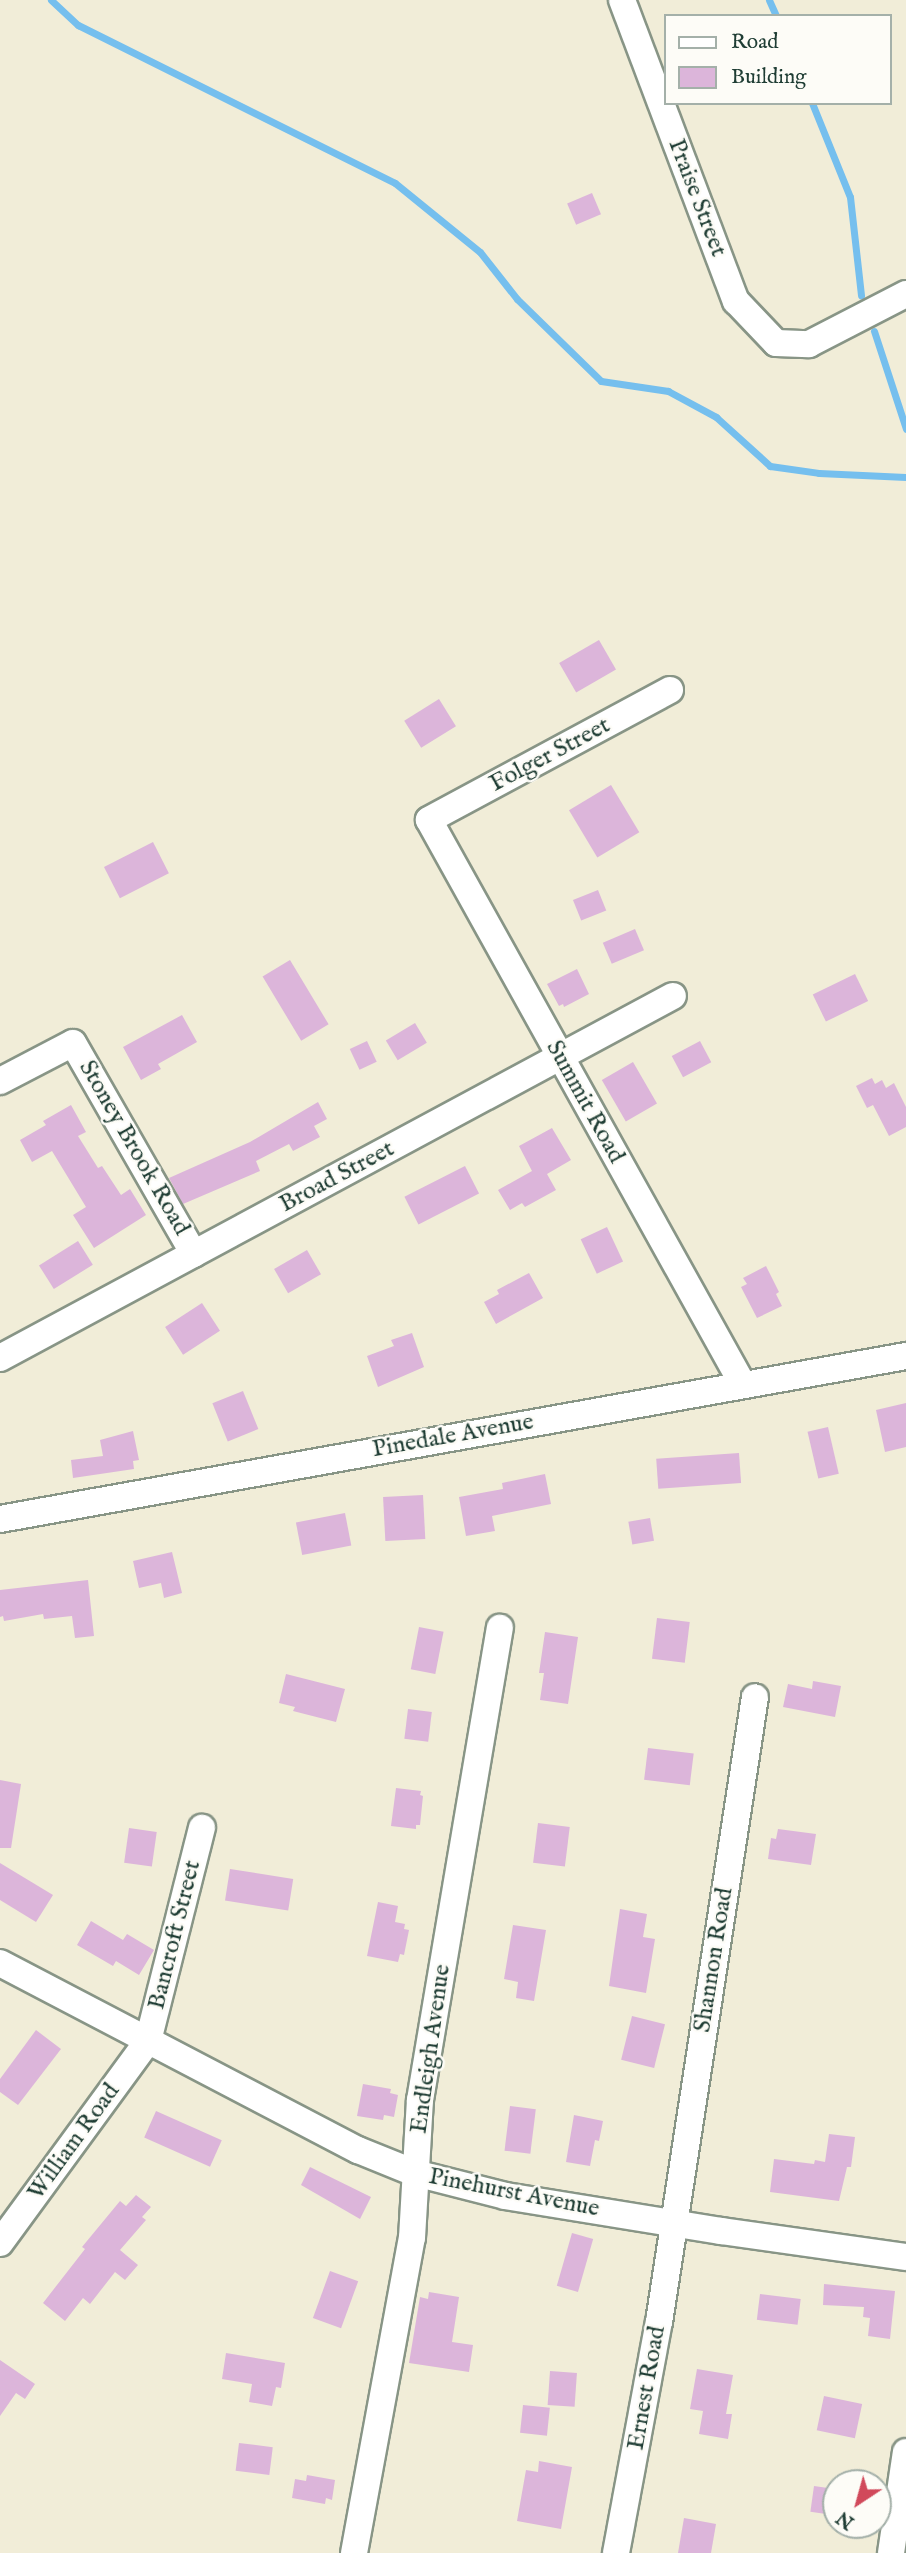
<!DOCTYPE html>
<style>
body{margin:0}
#map{position:relative;width:906px;height:2553px;overflow:hidden;background:#f1edd8;font-family:"IM FELL English",serif}
div>[style]{position:absolute}
.stream>*{height:7px;margin:-3.5px;padding:0 3.5px;transform-origin:3.5px;border-radius:3.5px;background:#75bfee}
.building>*{inset:0;background:#dcb5da;transform-origin:0 0}
.roads{filter:drop-shadow(2px 0 #889586) drop-shadow(-2px 0 #889586) drop-shadow(0 2px #889586) drop-shadow(0 -2px #889586)}
.minor>*{height:26px;margin:-13px;padding:0 13px;transform-origin:13px;border-radius:13px;background:#fff}
span{translate:-50% -50%;white-space:nowrap;text-align:center;line-height:1.15;-webkit-text-stroke:5px #fdfcf7;paint-order:stroke}
.street-label{font-size:24px;color:#1f3d34}
.legend{position:absolute;left:664px;top:14px;width:228px;height:91px;box-sizing:border-box;background:#fdfcf7;border:2px solid #a4b0a9;margin:0;padding:9px 12px;list-style:none;font-size:21px;color:#1f3d34}
.legend li{display:flex;align-items:center;gap:14px;height:35px}
.legend b{width:35px;border:2px solid #a4b0a9}
.north{position:absolute;left:822px;top:2469px;width:70px;height:70px;box-sizing:border-box;background:#fdfcf7;border:2px solid #a4b0a9;border-radius:50%;rotate:216deg;font-size:19px;font-weight:700;line-height:28px;text-align:center;color:#1f3d34}
.north::after{content:'';display:block;margin:auto;width:24px;height:32px;background:#d1495b;clip-path:polygon(50% 0,100% 100%,50% 72%,0 100%)}
</style>
<div id="map">
<div class="stream">
<i style="left:51px;top:0;width:37px;rotate:43deg"></i>
<i style="left:78px;top:25px;width:354px;rotate:26.5deg"></i>
<i style="left:395px;top:183px;width:109px;rotate:39.1deg"></i>
<i style="left:480px;top:252px;width:60px;rotate:51.8deg"></i>
<i style="left:517px;top:299px;width:117px;rotate:44.3deg"></i>
<i style="left:601px;top:381px;width:68px;rotate:8.5deg"></i>
<i style="left:668px;top:391px;width:55px;rotate:28.4deg"></i>
<i style="left:716px;top:417px;width:73px;rotate:42.2deg"></i>
<i style="left:770px;top:466px;width:49px;rotate:8.1deg"></i>
<i style="left:819px;top:473px;width:87px;rotate:2.6deg"></i>
<i style="left:769px;top:0;width:17px;rotate:66deg"></i>
<i style="left:812px;top:103px;width:101px;rotate:68deg"></i>
<i style="left:850px;top:197px;width:99px;rotate:83.6deg"></i>
<i style="left:874px;top:331px;width:103px;rotate:71.9deg"></i>
</div>
<div class="building">
<i style="left:592px;top:193px;width:23px;height:27px;rotate:67deg"></i>
<i style="left:599px;top:640px;width:34px;height:46px;rotate:60deg"></i>
<i style="left:439px;top:699px;width:32px;height:41px;rotate:58deg"></i>
<i style="left:611px;top:785px;width:55px;height:49px;rotate:59deg"></i>
<i style="left:153px;top:842px;width:35px;height:55px;rotate:63deg"></i>
<i style="left:598px;top:890px;width:22px;height:27px;rotate:68deg"></i>
<i style="left:635px;top:929px;width:23px;height:35px;rotate:67deg"></i>
<i style="left:290px;top:960px;width:75px;height:32px;rotate:59deg"></i>
<i style="clip-path:polygon(577px 969px,589px 994px,564px 1007px,563px 1004px,559px 1006px,547px 984px)"></i>
<i style="left:855px;top:974px;width:30px;height:47px;rotate:64deg"></i>
<i style="clip-path:polygon(182px 1015px,197px 1042px,158px 1064px,161px 1069px,141px 1080px,123px 1047px)"></i>
<i style="left:415px;top:1023px;width:23px;height:34px;rotate:59deg"></i>
<i style="left:367px;top:1041px;width:23px;height:19px;rotate:65deg"></i>
<i style="left:700px;top:1041px;width:24px;height:32px;rotate:62deg"></i>
<i style="left:633px;top:1062px;width:48px;height:36px;rotate:60deg"></i>
<i style="clip-path:polygon(872px 1078px,875px 1084px,882px 1080px,886px 1088px,894px 1083px,906px 1107px,906px 1127px,889px 1136px,873px 1105px,867px 1108px,856px 1086px)"></i>
<i style="clip-path:polygon(318px 1102px,327px 1119px,314px 1126px,320px 1137px,293px 1151px,289px 1144px,256px 1161px,260px 1171px,183px 1204px,169px 1178px,250px 1142px)"></i>
<i style="clip-path:polygon(71px 1105px,86px 1132px,78px 1136px,98px 1168px,102px 1166px,121px 1195px,130px 1189px,146px 1215px,94px 1248px,73px 1215px,86px 1207px,52px 1151px,32px 1162px,20px 1140px,46px 1125px,43px 1121px)"></i>
<i style="clip-path:polygon(552px 1128px,571px 1160px,547px 1174px,556px 1190px,525px 1207px,522px 1203px,510px 1210px,498px 1190px,532px 1171px,519px 1146px)"></i>
<i style="left:465px;top:1166px;width:31px;height:68px;rotate:63deg"></i>
<i style="left:607px;top:1227px;width:38px;height:29px;rotate:65deg"></i>
<i style="left:78px;top:1241px;width:28px;height:46px;rotate:58deg"></i>
<i style="left:307px;top:1250px;width:28px;height:38px;rotate:60deg"></i>
<i style="clip-path:polygon(766px 1266px,779px 1292px,776px 1294px,782px 1306px,757px 1318px,741px 1287px,747px 1284px,743px 1278px)"></i>
<i style="clip-path:polygon(529px 1273px,543px 1298px,496px 1324px,484px 1302px,499px 1294px,497px 1290px)"></i>
<i style="left:202px;top:1303px;width:33px;height:44px;rotate:57deg"></i>
<i style="clip-path:polygon(412px 1333px,424px 1367px,378px 1387px,367px 1356px,394px 1346px,391px 1340px)"></i>
<i style="left:243px;top:1391px;width:41px;height:33px;rotate:68deg"></i>
<i style="clip-path:polygon(906px 1403px,906px 1447px,885px 1452px,876px 1410px)"></i>
<i style="left:828px;top:1427px;width:48px;height:21px;rotate:77deg"></i>
<i style="clip-path:polygon(133px 1431px,139px 1460px,133px 1461px,134px 1469px,73px 1478px,71px 1460px,103px 1456px,100px 1440px)"></i>
<i style="left:739px;top:1453px;width:30px;height:83px;rotate:86deg"></i>
<i style="clip-path:polygon(545px 1474px,551px 1504px,492px 1516px,495px 1531px,466px 1536px,459px 1497px,503px 1489px,502px 1483px)"></i>
<i style="left:423px;top:1495px;width:44px;height:40px;rotate:87deg"></i>
<i style="left:345px;top:1513px;width:33px;height:50px;rotate:79deg"></i>
<i style="left:650px;top:1518px;width:23px;height:22px;rotate:80deg"></i>
<i style="clip-path:polygon(172px 1552px,182px 1593px,164px 1598px,161px 1583px,139px 1588px,133px 1561px)"></i>
<i style="clip-path:polygon(88px 1580px,94px 1636px,75px 1638px,72px 1616px,44px 1619px,43px 1614px,4px 1621px,3px 1616px,0 1617px,0 1590px)"></i>
<i style="left:657px;top:1618px;width:33px;height:41px;rotate:7deg"></i>
<i style="left:419px;top:1627px;width:25px;height:43px;rotate:11deg"></i>
<i style="clip-path:polygon(545px 1632px,578px 1637px,568px 1704px,540px 1700px,544px 1673px,539px 1673px)"></i>
<i style="clip-path:polygon(286px 1674px,345px 1689px,336px 1722px,293px 1711px,295px 1707px,279px 1703px)"></i>
<i style="clip-path:polygon(813px 1681px,841px 1686px,835px 1717px,783px 1707px,788px 1684px,812px 1689px)"></i>
<i style="left:408px;top:1709px;width:24px;height:30px;rotate:7deg"></i>
<i style="left:648px;top:1748px;width:46px;height:32px;rotate:7deg"></i>
<i style="clip-path:polygon(0 1780px,21px 1784px,11px 1848px,0 1848px)"></i>
<i style="clip-path:polygon(396px 1788px,421px 1791px,420px 1795px,423px 1796px,420px 1825px,416px 1825px,416px 1829px,391px 1826px)"></i>
<i style="left:538px;top:1823px;width:32px;height:40px;rotate:7deg"></i>
<i style="left:129px;top:1828px;width:28px;height:35px;rotate:8deg"></i>
<i style="clip-path:polygon(778px 1829px,816px 1834px,811px 1865px,768px 1859px,771px 1838px,776px 1839px)"></i>
<i style="clip-path:polygon(0 1863px,53px 1895px,36px 1922px,0 1900px)"></i>
<i style="left:230px;top:1869px;width:64px;height:32px;rotate:9deg"></i>
<i style="clip-path:polygon(378px 1902px,398px 1906px,395px 1922px,405px 1924px,404px 1929px,409px 1930px,404px 1955px,400px 1954px,398px 1962px,367px 1956px)"></i>
<i style="clip-path:polygon(620px 1909px,647px 1914px,643px 1937px,655px 1939px,646px 1993px,609px 1986px)"></i>
<i style="clip-path:polygon(91px 1921px,123px 1940px,127px 1934px,154px 1950px,139px 1975px,116px 1961px,113px 1966px,77px 1945px)"></i>
<i style="clip-path:polygon(513px 1925px,546px 1930px,534px 2001px,516px 1998px,518px 1982px,504px 1979px)"></i>
<i style="left:632px;top:2016px;width:34px;height:45px;rotate:14deg"></i>
<i style="clip-path:polygon(36px 2030px,61px 2049px,18px 2105px,0 2092px,0 2079px)"></i>
<i style="clip-path:polygon(363px 2084px,391px 2089px,390px 2093px,398px 2095px,394px 2117px,384px 2115px,383px 2120px,357px 2116px)"></i>
<i style="left:510px;top:2106px;width:26px;height:45px;rotate:7deg"></i>
<i style="left:156px;top:2111px;width:72px;height:29px;rotate:24deg"></i>
<i style="clip-path:polygon(574px 2115px,603px 2121px,599px 2141px,595px 2140px,590px 2166px,566px 2162px)"></i>
<i style="clip-path:polygon(829px 2134px,855px 2137px,851px 2167px,847px 2167px,839px 2201px,770px 2192px,774px 2159px,814px 2164px,815px 2160px,825px 2162px)"></i>
<i style="clip-path:polygon(310px 2167px,371px 2197px,360px 2219px,301px 2185px)"></i>
<i style="clip-path:polygon(136px 2195px,151px 2207px,142px 2217px,146px 2220px,120px 2250px,138px 2265px,125px 2280px,115px 2272px,90px 2304px,83px 2298px,65px 2321px,43px 2303px,85px 2249px,82px 2247px,120px 2201px,126px 2206px)"></i>
<i style="left:572px;top:2233px;width:22px;height:55px;rotate:16deg"></i>
<i style="left:330px;top:2271px;width:30px;height:50px;rotate:20deg"></i>
<i style="clip-path:polygon(824px 2284px,895px 2291px,890px 2339px,868px 2336px,870px 2318px,863px 2317px,864px 2307px,823px 2305px)"></i>
<i style="clip-path:polygon(429px 2292px,459px 2297px,452px 2342px,473px 2345px,469px 2372px,409px 2363px,420px 2297px,428px 2299px)"></i>
<i style="left:760px;top:2294px;width:41px;height:26px;rotate:7deg"></i>
<i style="clip-path:polygon(226px 2353px,285px 2363px,281px 2388px,276px 2387px,272px 2406px,249px 2402px,252px 2384px,222px 2379px)"></i>
<i style="clip-path:polygon(0 2360px,35px 2384px,25px 2399px,16px 2393px,0 2416px)"></i>
<i style="clip-path:polygon(697px 2369px,733px 2375px,726px 2414px,732px 2414px,728px 2439px,699px 2434px,703px 2411px,690px 2409px)"></i>
<i style="left:550px;top:2371px;width:27px;height:34px;rotate:4deg"></i>
<i style="left:824px;top:2396px;width:39px;height:35px;rotate:12deg"></i>
<i style="left:523px;top:2405px;width:27px;height:28px;rotate:6deg"></i>
<i style="left:239px;top:2443px;width:34px;height:28px;rotate:7deg"></i>
<i style="clip-path:polygon(539px 2461px,572px 2467px,561px 2529px,517px 2521px,526px 2470px,538px 2472px)"></i>
<i style="clip-path:polygon(307px 2475px,335px 2480px,332px 2500px,326px 2498px,325px 2504px,292px 2498px,295px 2479px,306px 2481px)"></i>
<i style="left:814px;top:2486px;width:21px;height:26px;rotate:8deg"></i>
<i style="clip-path:polygon(684px 2518px,716px 2524px,711px 2553px,678px 2553px)"></i>
</div>
<div class="roads">
<div class="minor">
<i style="left:622px;top:0;width:322px;rotate:69.3deg"></i>
<i style="left:736px;top:301px;width:58px;rotate:46.4deg"></i>
<i style="left:776px;top:343px;width:33px;rotate:2deg"></i>
<i style="left:809px;top:344px;width:109px;rotate:-27.3deg"></i>
<i style="left:670px;top:690px;width:274px;rotate:151.7deg"></i>
<i style="left:429px;top:820px;width:644px;rotate:60.93deg"></i>
<i style="left:0;top:1081px;width:82px;rotate:-27.5deg"></i>
<i style="left:73px;top:1043px;width:243px;rotate:60.2deg"></i>
<i style="left:0;top:1358px;width:764px;rotate:-28.28deg"></i>
<i style="left:0;top:1519px;width:921px;rotate:-10.2deg"></i>
<i style="left:0;top:1963px;width:404px;rotate:27.6deg"></i>
<i style="left:358px;top:2150px;width:61px;rotate:22deg"></i>
<i style="left:415px;top:2173px;width:93px;rotate:14.3deg"></i>
<i style="left:505px;top:2196px;width:219px;rotate:9.2deg"></i>
<i style="left:721px;top:2231px;width:187px;rotate:8deg"></i>
<i style="left:0;top:2243px;width:250px;rotate:-53.8deg"></i>
<i style="left:148px;top:2041px;width:220px;rotate:-75.8deg"></i>
<i style="left:354px;top:2553px;width:320px;rotate:-79.6deg"></i>
<i style="left:412px;top:2238px;width:138px;rotate:-86.7deg"></i>
<i style="left:420px;top:2100px;width:479px;rotate:-80.4deg"></i>
<i style="left:616px;top:2553px;width:235px;rotate:-79.5deg"></i>
<i style="left:659px;top:2322px;width:632px;rotate:-81.27deg"></i>
<i style="left:891px;top:2553px;width:102px;rotate:-81.6deg"></i>
</div>
</div>
<div class="street-label">
<span style="left:697px;top:198px;rotate:69deg">Praise Street</span>
<span style="left:550px;top:755px;rotate:-28deg">Folger Street</span>
<span style="left:585px;top:1102px;rotate:61deg">Summit Road</span>
<span style="left:134px;top:1148px;rotate:60deg">Stoney Brook Road</span>
<span style="left:337px;top:1177px;rotate:-28deg">Broad Street</span>
<span style="left:453px;top:1436px;rotate:-10deg">Pinedale Avenue</span>
<span style="left:175px;top:1935px;rotate:-76deg">Bancroft Street</span>
<span style="left:714px;top:1960px;rotate:-81deg">Shannon Road</span>
<span style="left:431px;top:2049px;rotate:-82deg">Endleigh Avenue</span>
<span style="left:74px;top:2142px;rotate:-54deg">William Road</span>
<span style="left:514px;top:2193px;rotate:11deg">Pinehurst Avenue</span>
<span style="left:647px;top:2388px;rotate:-80deg">Ernest Road</span>
</div>
<ul class="legend">
<li><b style="height:9px;background:#fff"></b>Road</li>
<li><b style="height:19px;background:#dcb5da"></b>Building</li>
</ul>
<div class="north">N</div>
</div>
